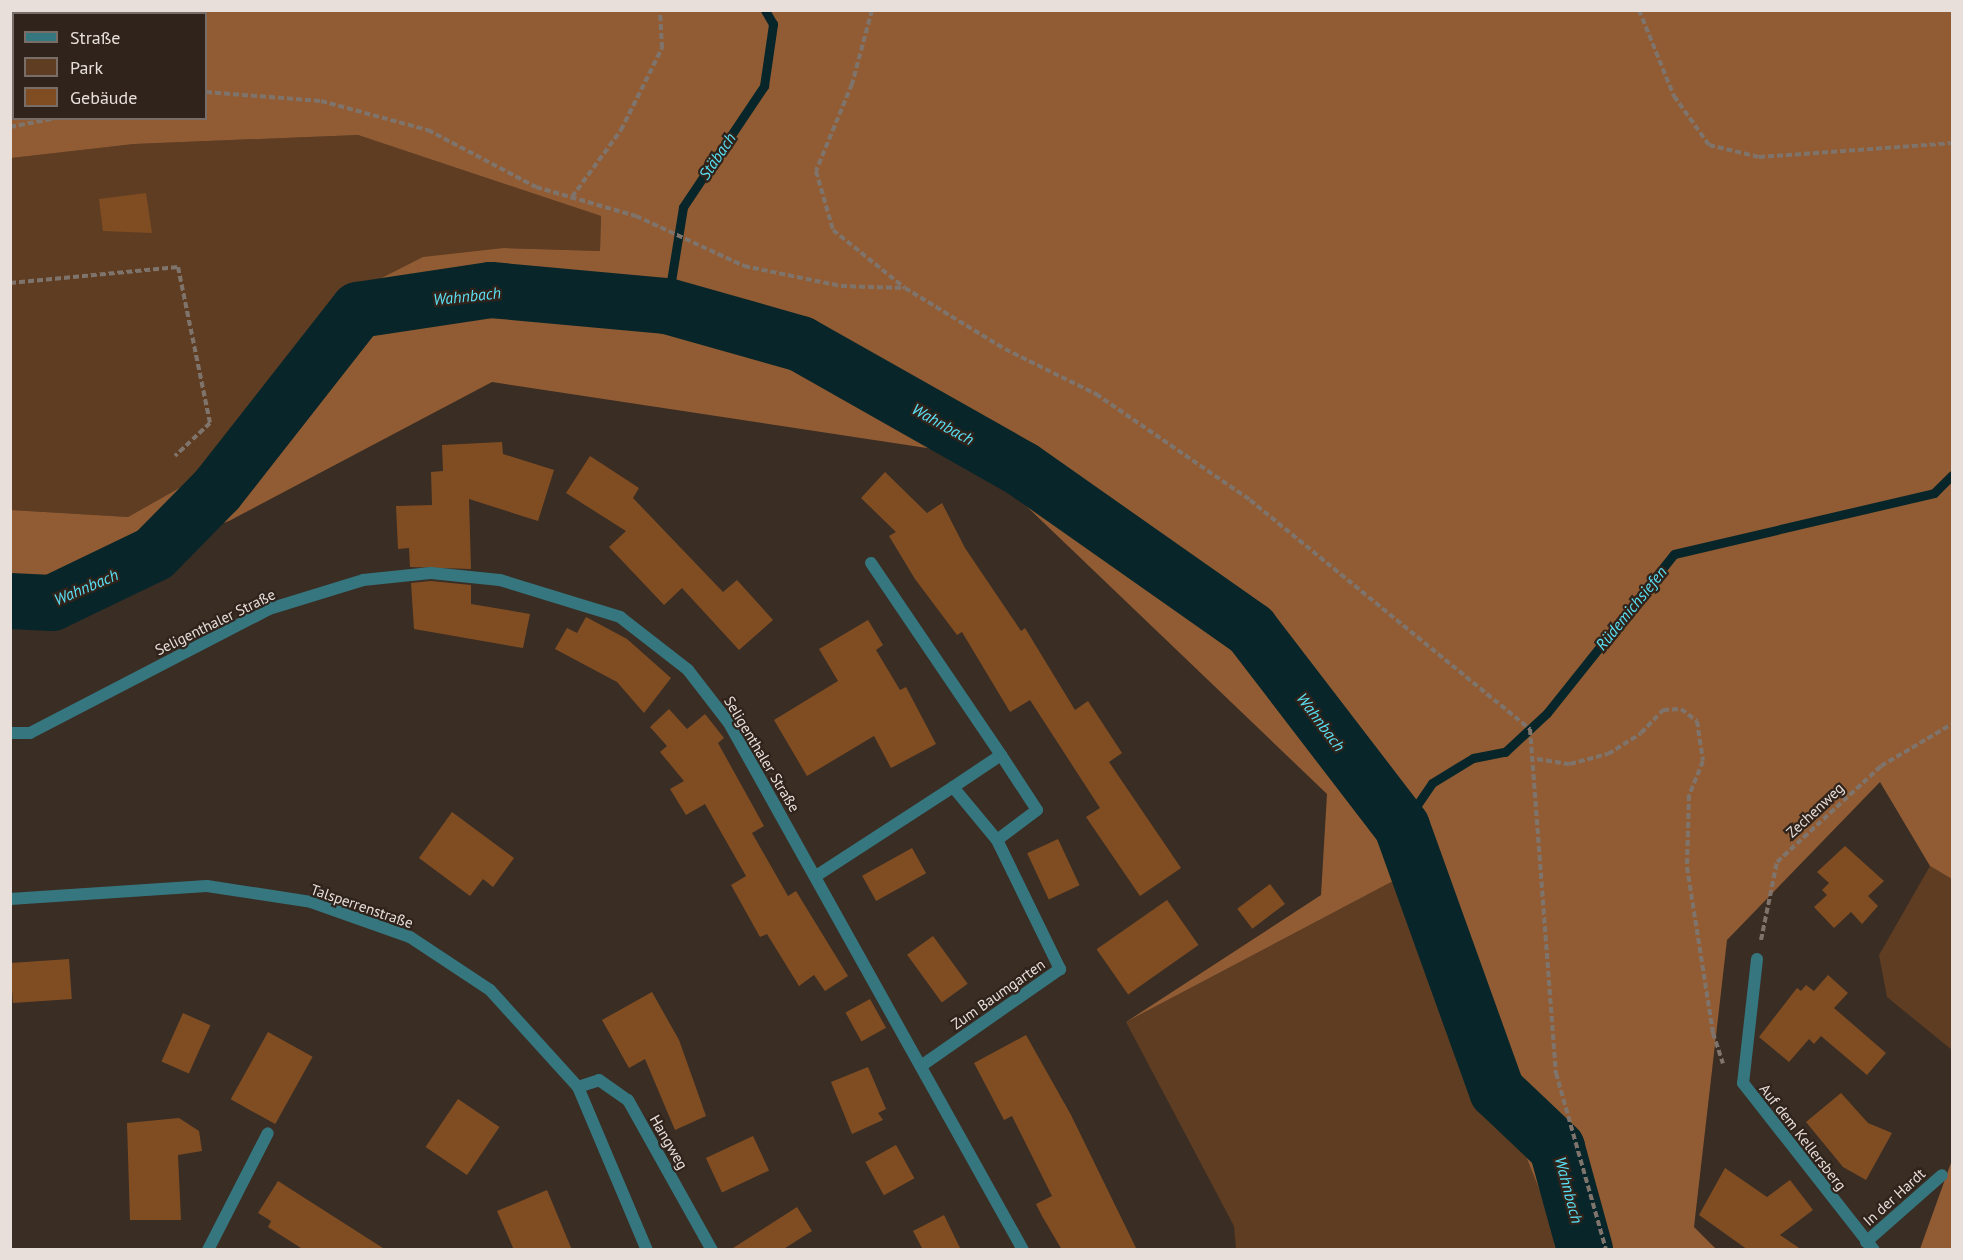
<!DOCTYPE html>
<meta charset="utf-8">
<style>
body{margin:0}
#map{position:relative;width:1963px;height:1260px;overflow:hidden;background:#3a2d24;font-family:"PT Sans",sans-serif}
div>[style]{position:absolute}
.green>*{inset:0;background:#5f3d22}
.forest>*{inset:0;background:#915c33}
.stream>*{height:9px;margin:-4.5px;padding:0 4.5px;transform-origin:4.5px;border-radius:4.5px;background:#08262a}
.river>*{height:56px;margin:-28px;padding:0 28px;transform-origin:28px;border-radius:28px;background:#08262a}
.building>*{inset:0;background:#804d23;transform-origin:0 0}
.path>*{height:4px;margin-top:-2px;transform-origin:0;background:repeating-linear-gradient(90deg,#7f746c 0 6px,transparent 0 9px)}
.service>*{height:12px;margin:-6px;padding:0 6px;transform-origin:6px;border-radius:6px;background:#35767f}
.minor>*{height:12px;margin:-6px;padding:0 6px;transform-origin:6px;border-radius:6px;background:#35767f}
span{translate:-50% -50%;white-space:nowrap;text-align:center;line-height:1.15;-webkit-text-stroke:4.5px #2f231b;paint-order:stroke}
.street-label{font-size:15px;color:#e8dfda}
.water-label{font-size:16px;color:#5ae1f5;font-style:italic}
.frame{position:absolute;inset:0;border:12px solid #e8dfda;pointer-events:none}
.legend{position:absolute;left:12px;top:12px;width:195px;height:108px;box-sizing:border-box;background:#2f231b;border:2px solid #796e67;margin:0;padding:8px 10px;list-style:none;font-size:18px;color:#e8dfda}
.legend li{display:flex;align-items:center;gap:12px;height:30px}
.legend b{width:30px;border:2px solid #796e67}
</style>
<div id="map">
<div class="green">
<i style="clip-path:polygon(358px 135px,601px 216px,600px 251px,504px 248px,273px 391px,197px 478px,128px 517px,11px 510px,10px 158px,134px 144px)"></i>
<i style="clip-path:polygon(1431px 861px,1467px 1010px,1550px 1216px,1555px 1249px,1236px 1249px,1234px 1226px,1126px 1022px)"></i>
<i style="clip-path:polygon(1930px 866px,1952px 879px,1952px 1050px,1887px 997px,1879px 955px)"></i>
</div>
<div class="forest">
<i style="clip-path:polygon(evenodd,11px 10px,1952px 11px,1952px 879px,1930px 866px,1880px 782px,1727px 940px,1694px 1227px,1716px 1249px,1555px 1249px,1550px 1216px,1467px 1010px,1431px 861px,1126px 1022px,1321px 895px,1327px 794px,973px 455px,492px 382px,229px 521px,65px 578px,11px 578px,11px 510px,128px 517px,197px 478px,356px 291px,423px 257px,504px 248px,600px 251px,601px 216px,358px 135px,134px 144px,11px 158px,11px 10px,14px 14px,206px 14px,206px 118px,14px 118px,14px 14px)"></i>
<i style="clip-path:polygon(1952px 1160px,1952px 1249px,1920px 1249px)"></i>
</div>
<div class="stream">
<i style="left:667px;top:306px;width:100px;rotate:-80.8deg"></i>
<i style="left:683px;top:207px;width:146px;rotate:-56.2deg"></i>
<i style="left:764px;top:86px;width:63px;rotate:-81.7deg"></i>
<i style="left:773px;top:24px;width:16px;rotate:-120deg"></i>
<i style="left:1402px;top:827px;width:53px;rotate:-55.7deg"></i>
<i style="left:1432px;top:783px;width:48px;rotate:-31.4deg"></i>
<i style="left:1473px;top:758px;width:33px;rotate:-11deg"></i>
<i style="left:1505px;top:752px;width:57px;rotate:-42.9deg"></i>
<i style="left:1547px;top:713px;width:203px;rotate:-51.4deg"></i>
<i style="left:1674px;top:554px;width:267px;rotate:-13.2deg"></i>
<i style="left:1934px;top:493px;width:25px;rotate:-45deg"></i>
</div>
<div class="river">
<i style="left:10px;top:601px;width:42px;rotate:2.7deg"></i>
<i style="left:52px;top:603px;width:113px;rotate:-25.7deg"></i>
<i style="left:154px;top:554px;width:90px;rotate:-45.5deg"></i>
<i style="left:217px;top:490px;width:229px;rotate:-51.9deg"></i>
<i style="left:358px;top:310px;width:134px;rotate:-8.6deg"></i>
<i style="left:491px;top:290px;width:177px;rotate:5.2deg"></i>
<i style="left:667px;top:306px;width:139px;rotate:15.8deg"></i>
<i style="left:801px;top:344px;width:254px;rotate:29.5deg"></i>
<i style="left:1022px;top:469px;width:280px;rotate:35.1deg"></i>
<i style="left:1251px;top:630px;width:248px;rotate:52.5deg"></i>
<i style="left:1402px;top:827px;width:281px;rotate:70.2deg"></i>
<i style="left:1497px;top:1091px;width:83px;rotate:43.5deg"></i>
<i style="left:1557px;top:1148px;width:106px;rotate:74.6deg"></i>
</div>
<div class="building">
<i style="clip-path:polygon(146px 193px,152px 233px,103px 231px,99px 199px)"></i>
<i style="clip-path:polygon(502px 442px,503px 454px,554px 470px,538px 521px,469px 499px,471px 569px,410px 567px,409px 548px,398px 549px,396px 506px,432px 505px,431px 472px,443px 471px,442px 445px)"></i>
<i style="clip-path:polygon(590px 456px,639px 488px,633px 498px,723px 592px,737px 580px,773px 620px,739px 650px,682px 588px,664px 605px,609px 547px,626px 531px,566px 493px)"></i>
<i style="clip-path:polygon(885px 472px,927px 513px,942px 503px,965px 548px,1021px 631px,1025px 628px,1075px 710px,1088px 701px,1122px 753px,1109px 762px,1181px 868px,1140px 896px,1086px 817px,1100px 808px,1030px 700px,1010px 712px,962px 632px,957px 635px,915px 579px,889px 536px,896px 532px,861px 498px)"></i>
<i style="clip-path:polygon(431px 581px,471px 585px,471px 604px,530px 614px,523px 648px,414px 629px,411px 583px)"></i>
<i style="clip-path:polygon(586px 617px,627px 639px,671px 678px,644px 713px,617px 682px,555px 649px,567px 628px,577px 633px)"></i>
<i style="clip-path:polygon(868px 620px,883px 645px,876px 650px,900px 690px,906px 687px,936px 744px,891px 768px,874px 736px,807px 776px,774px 720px,838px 681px,819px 649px)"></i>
<i style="clip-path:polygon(669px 709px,687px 729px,705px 714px,724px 738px,718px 743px,764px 826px,752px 833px,788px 896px,796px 891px,848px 976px,825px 991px,814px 975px,799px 986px,767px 934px,760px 937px,731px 885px,746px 876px,705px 804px,686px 815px,670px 789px,684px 781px,660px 752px,667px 746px,650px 727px)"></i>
<i style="clip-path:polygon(452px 812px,514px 858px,493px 887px,483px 879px,470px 896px,419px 858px)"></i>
<i style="left:1058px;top:839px;width:51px;height:34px;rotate:65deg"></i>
<i style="clip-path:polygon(1845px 846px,1884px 881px,1868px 896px,1878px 906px,1862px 924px,1851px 912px,1834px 928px,1814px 907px,1827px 895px,1822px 890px,1829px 883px,1817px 872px)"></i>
<i style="left:912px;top:848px;width:29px;height:57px;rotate:61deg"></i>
<i style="left:1270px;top:884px;width:25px;height:41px;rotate:53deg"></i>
<i style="left:1167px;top:900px;width:55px;height:86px;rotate:55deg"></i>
<i style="left:933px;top:936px;width:59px;height:32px;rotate:54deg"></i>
<i style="left:69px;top:959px;width:40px;height:59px;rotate:86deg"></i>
<i style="clip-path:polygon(1828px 975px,1848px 993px,1834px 1008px,1886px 1053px,1867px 1075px,1821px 1036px,1814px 1044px,1809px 1039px,1789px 1062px,1759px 1037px,1797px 988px,1801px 991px,1806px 985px,1814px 991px)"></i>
<i style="clip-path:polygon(652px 992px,679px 1040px,706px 1116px,675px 1130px,645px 1059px,629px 1068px,602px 1020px)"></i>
<i style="left:870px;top:999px;width:33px;height:28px;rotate:61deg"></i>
<i style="left:183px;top:1013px;width:30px;height:53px;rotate:24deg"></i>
<i style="left:268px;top:1032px;width:51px;height:77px;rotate:29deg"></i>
<i style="clip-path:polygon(1026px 1035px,1071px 1115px,1137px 1250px,1062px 1250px,1042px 1216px,1036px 1204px,1052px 1196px,1012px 1116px,1004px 1120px,974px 1063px)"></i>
<i style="clip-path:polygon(868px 1067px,886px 1109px,878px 1113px,883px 1120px,852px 1134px,831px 1082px)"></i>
<i style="clip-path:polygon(1841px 1093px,1868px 1123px,1892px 1133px,1866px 1180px,1843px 1167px,1806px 1122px)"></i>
<i style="left:458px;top:1099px;width:50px;height:58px;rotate:34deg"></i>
<i style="clip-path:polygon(179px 1118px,199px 1131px,202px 1151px,178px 1155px,181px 1220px,130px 1220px,127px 1123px)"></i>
<i style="left:753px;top:1136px;width:38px;height:52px;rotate:65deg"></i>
<i style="left:896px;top:1145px;width:38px;height:35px;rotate:61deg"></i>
<i style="clip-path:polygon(1725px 1168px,1767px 1197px,1790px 1180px,1813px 1210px,1780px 1235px,1802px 1250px,1748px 1250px,1699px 1215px)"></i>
<i style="clip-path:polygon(278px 1181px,386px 1250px,304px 1250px,268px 1227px,271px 1221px,258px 1213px)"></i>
<i style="clip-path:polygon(547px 1190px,572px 1250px,514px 1250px,497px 1211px)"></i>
<i style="clip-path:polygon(797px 1207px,812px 1231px,782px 1250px,730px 1250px)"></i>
<i style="clip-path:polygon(944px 1215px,961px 1250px,923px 1250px,913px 1231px)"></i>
</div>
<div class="path">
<i style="left:872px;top:10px;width:77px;rotate:105.1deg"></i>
<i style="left:852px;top:84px;width:94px;rotate:112.5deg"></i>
<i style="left:816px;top:171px;width:61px;rotate:73.9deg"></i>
<i style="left:833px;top:230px;width:92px;rotate:38.9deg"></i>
<i style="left:905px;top:288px;width:117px;rotate:31.4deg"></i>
<i style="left:1005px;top:349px;width:102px;rotate:26.3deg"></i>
<i style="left:1096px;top:394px;width:187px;rotate:34.5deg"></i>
<i style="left:1250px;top:500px;width:362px;rotate:39.3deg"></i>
<i style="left:1530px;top:729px;width:345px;rotate:85.7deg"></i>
<i style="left:1556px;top:1073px;width:184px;rotate:74.2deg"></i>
<i style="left:1639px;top:10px;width:93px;rotate:67.9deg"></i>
<i style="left:1674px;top:96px;width:60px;rotate:54.5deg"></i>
<i style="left:1709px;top:145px;width:51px;rotate:13.5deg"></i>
<i style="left:1759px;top:157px;width:194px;rotate:-4.1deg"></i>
<i style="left:206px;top:92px;width:115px;rotate:4.5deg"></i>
<i style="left:321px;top:101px;width:111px;rotate:15.2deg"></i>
<i style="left:428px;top:130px;width:122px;rotate:27.8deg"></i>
<i style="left:536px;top:187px;width:104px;rotate:16.2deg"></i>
<i style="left:636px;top:216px;width:119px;rotate:24.8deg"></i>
<i style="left:744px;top:266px;width:99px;rotate:11.7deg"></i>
<i style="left:841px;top:286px;width:63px;rotate:1.8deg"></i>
<i style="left:10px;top:127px;width:47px;rotate:-11.1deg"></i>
<i style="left:572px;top:197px;width:83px;rotate:-53.8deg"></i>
<i style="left:621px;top:130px;width:92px;rotate:-63.4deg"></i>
<i style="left:662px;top:48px;width:38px;rotate:-93deg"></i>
<i style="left:10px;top:283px;width:169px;rotate:-5.4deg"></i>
<i style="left:178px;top:267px;width:159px;rotate:78.4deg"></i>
<i style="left:210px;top:423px;width:48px;rotate:136.7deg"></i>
<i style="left:1537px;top:759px;width:33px;rotate:9deg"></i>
<i style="left:1570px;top:764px;width:39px;rotate:-15deg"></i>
<i style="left:1608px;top:754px;width:39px;rotate:-32deg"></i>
<i style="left:1641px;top:733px;width:32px;rotate:-46deg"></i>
<i style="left:1663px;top:710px;width:18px;rotate:-3deg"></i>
<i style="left:1681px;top:709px;width:20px;rotate:37deg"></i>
<i style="left:1697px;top:721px;width:40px;rotate:81.5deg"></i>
<i style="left:1703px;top:761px;width:37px;rotate:112deg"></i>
<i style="left:1689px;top:795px;width:72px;rotate:91.6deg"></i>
<i style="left:1687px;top:867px;width:168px;rotate:81.1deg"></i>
<i style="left:1713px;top:1033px;width:32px;rotate:72deg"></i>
<i style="left:1761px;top:940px;width:80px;rotate:-78.4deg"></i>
<i style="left:1777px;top:862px;width:142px;rotate:-42.7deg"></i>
<i style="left:1881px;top:766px;width:82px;rotate:-30.6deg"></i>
</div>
<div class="service">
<i style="left:578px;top:1087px;width:22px;rotate:-18deg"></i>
<i style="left:599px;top:1080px;width:35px;rotate:35deg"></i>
<i style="left:628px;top:1100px;width:172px;rotate:60.8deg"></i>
<i style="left:208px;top:1250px;width:131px;rotate:-62.9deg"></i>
</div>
<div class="minor">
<i style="left:871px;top:563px;width:232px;rotate:55.9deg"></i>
<i style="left:1001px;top:755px;width:58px;rotate:146.3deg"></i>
<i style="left:10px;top:733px;width:20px"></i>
<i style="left:30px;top:733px;width:269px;rotate:-27.4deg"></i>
<i style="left:269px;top:609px;width:98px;rotate:-17.1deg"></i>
<i style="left:363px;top:580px;width:68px;rotate:-5.9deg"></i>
<i style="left:431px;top:573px;width:69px;rotate:5.8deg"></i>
<i style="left:500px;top:580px;width:126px;rotate:17.1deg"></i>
<i style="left:620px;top:617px;width:86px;rotate:37.9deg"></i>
<i style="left:688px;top:670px;width:67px;rotate:52.3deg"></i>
<i style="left:729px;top:723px;width:603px;rotate:60.84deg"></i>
<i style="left:997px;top:840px;width:50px;rotate:-36.9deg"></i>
<i style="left:1037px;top:810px;width:66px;rotate:-123.2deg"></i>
<i style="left:816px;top:876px;width:163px;rotate:-33deg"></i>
<i style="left:953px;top:787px;width:69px;rotate:50.3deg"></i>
<i style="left:997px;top:840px;width:144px;rotate:64deg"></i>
<i style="left:1060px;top:969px;width:166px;rotate:145.1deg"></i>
<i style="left:10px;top:899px;width:197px;rotate:-3.8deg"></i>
<i style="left:207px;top:886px;width:105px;rotate:8.7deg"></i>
<i style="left:311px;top:902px;width:105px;rotate:19.5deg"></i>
<i style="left:410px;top:937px;width:96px;rotate:33.5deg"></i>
<i style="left:490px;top:990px;width:131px;rotate:47.8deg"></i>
<i style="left:578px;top:1087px;width:177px;rotate:67.1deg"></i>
<i style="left:1757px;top:959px;width:125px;rotate:96.4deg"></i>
<i style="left:1743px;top:1083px;width:212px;rotate:51.9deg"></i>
<i style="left:1866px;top:1242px;width:101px;rotate:-41.4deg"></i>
</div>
<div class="street-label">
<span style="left:215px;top:622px;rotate:-26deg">Seligenthaler Straße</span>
<span style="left:762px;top:754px;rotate:59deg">Seligenthaler Straße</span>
<span style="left:1815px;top:810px;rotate:-43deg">Zechenweg</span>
<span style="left:362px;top:906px;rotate:19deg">Talsperrenstraße</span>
<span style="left:998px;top:994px;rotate:-35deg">Zum Baumgarten</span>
<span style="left:1803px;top:1137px;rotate:52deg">Auf dem Kellersberg</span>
<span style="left:669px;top:1142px;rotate:60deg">Hangweg</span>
<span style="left:1894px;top:1197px;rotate:-42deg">In der Hardt</span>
</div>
<div class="water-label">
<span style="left:717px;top:156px;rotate:-56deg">Stäbach</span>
<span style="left:467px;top:296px;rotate:-6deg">Wahnbach</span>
<span style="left:943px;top:424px;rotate:29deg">Wahnbach</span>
<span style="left:86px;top:587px;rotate:-23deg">Wahnbach</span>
<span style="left:1631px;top:608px;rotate:-51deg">Rüdemichsiefen</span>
<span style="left:1321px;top:722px;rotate:53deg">Wahnbach</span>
<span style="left:1569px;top:1190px;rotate:75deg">Wahnbach</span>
</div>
<div class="frame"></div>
<ul class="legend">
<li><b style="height:8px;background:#35767f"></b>Straße</li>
<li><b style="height:16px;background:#5f3d22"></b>Park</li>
<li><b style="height:16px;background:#804d23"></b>Gebäude</li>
</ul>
</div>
